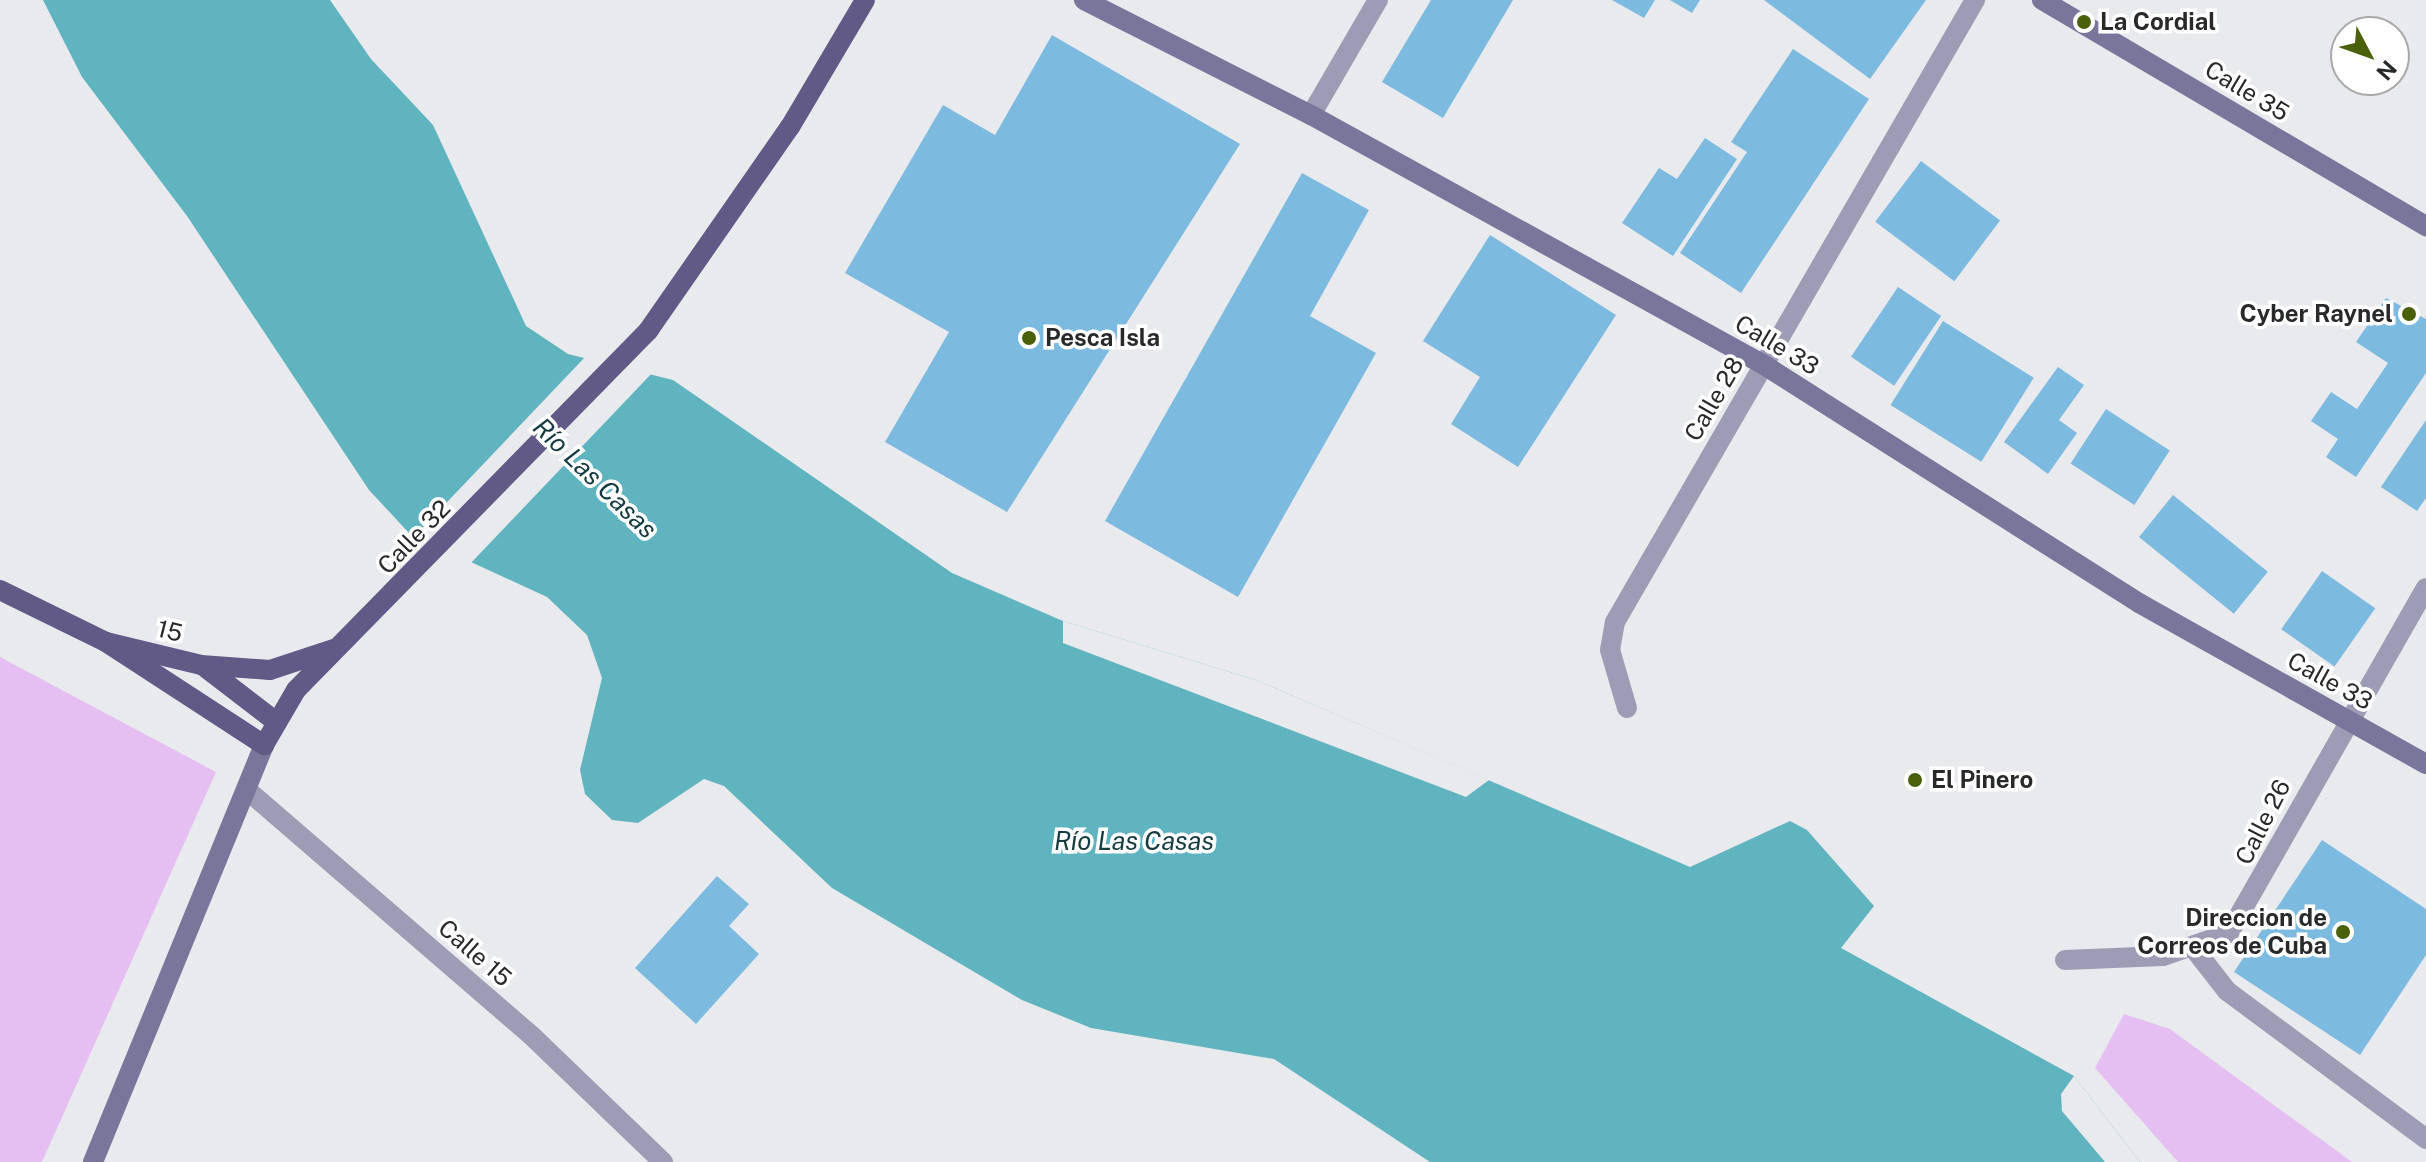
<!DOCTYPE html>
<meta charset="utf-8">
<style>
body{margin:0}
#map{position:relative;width:2426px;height:1162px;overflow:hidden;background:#e9eaed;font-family:"Public Sans",sans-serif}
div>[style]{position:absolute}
.green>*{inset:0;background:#e6bff2}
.water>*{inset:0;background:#60b4c0}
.pier>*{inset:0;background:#e9eaed}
.building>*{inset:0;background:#7cbadf;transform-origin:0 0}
.street>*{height:20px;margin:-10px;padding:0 10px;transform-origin:10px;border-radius:10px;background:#9e9bb5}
.secondary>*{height:20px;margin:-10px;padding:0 10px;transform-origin:10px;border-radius:10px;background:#7a759b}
.primary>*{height:20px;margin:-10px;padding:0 10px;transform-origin:10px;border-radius:10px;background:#615a87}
.dots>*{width:22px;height:22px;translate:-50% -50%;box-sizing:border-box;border:4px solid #fff;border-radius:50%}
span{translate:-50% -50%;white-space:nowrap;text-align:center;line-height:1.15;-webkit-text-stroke:7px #fff;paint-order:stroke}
.poi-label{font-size:24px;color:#28292a;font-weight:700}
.left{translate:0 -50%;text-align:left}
.right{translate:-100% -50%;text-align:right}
.street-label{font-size:24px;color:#28292a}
.water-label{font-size:26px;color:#143c41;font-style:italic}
.north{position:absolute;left:2330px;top:16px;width:80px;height:80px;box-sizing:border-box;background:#fff;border:2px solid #a9a9aa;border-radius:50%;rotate:131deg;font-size:22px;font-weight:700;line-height:32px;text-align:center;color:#28292a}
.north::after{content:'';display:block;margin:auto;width:28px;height:36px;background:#4a600b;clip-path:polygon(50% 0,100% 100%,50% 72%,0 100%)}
</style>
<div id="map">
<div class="green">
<i style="clip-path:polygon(0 657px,216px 772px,42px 1162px,0 1162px)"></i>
<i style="clip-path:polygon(2124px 1014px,2170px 1029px,2352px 1162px,2178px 1162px,2095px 1068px)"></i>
</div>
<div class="water">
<i style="clip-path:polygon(43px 0,330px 0,371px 59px,433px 125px,526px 326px,568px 354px,673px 380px,952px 573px,1063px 621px,1256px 680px,1690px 867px,1790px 821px,1807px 830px,1874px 906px,1841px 948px,2074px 1076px,2140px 1162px,1430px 1162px,1274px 1059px,1091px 1028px,1022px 1000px,832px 888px,724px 786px,704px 779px,638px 823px,612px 820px,585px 794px,580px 770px,602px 678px,587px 635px,547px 597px,410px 534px,369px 490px,187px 216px,82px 77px)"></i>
</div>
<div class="pier">
<i style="clip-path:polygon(587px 355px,654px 371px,469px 565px,412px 539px)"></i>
<i style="clip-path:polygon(1063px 621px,1256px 680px,1489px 780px,1466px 797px,1063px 643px)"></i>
<i style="clip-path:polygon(2074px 1076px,2140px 1162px,2105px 1162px,2062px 1111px,2061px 1094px)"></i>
</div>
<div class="building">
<i style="clip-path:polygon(1431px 0,1513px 0,1443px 118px,1382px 82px)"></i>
<i style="clip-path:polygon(1612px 0,1655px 0,1644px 18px)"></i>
<i style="clip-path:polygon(1670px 0,1700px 0,1692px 13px)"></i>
<i style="clip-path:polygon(1764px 0,1926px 0,1870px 79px)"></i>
<i style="clip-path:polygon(1052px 35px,1240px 144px,1007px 512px,885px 442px,949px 332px,845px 273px,943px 105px,995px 135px)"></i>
<i style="clip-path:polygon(1793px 49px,1869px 99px,1741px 293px,1680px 253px,1747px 152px,1731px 142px)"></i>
<i style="clip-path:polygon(1705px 138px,1737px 159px,1673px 256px,1622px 223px,1659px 168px,1677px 179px)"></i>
<i style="left:1921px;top:161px;width:99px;height:76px;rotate:37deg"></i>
<i style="clip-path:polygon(1302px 173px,1369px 210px,1310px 316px,1376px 353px,1238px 597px,1105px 521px)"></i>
<i style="clip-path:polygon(1490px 235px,1616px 315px,1518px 467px,1451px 424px,1480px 377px,1423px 341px)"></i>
<i style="left:1898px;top:287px;width:52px;height:84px;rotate:34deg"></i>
<i style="clip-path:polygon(2386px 298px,2426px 319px,2426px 373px,2356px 477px,2326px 457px,2338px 439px,2311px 421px,2331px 392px,2357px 409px,2388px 363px,2356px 342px)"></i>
<i style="left:1943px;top:321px;width:107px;height:99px;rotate:32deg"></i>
<i style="clip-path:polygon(2058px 367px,2084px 385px,2059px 420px,2077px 433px,2048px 474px,2004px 442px)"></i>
<i style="left:2106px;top:409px;width:76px;height:65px;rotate:33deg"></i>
<i style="clip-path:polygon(2426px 420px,2426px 498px,2417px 511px,2381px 487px)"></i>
<i style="left:2173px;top:495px;width:122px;height:54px;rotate:39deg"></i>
<i style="left:2322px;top:571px;width:65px;height:71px;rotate:35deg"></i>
<i style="clip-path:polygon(2322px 840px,2426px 909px,2426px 955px,2360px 1055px,2234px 972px)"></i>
<i style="clip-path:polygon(717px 876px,749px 904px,729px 926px,759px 954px,696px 1024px,635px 968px)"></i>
</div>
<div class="street">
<i style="left:1311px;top:115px;width:133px;rotate:-59.8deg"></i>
<i style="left:1627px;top:708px;width:60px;rotate:-106.3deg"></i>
<i style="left:1610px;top:650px;width:28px;rotate:-80deg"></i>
<i style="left:1615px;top:622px;width:719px;rotate:-59.94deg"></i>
<i style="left:247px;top:790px;width:376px;rotate:40.8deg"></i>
<i style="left:532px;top:1036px;width:182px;rotate:43.9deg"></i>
<i style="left:2195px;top:950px;width:52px;rotate:52deg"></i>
<i style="left:2227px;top:991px;width:248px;rotate:36.6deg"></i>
<i style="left:2065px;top:960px;width:98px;rotate:-2.3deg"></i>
<i style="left:2163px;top:956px;width:70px;rotate:-19.2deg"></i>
<i style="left:2229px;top:933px;width:397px;rotate:-60.3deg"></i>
</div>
<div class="secondary">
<i style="left:1084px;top:0;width:254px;rotate:26.9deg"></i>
<i style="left:1311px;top:115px;width:517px;rotate:28.89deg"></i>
<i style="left:1764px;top:365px;width:444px;rotate:32.4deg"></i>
<i style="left:2139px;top:603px;width:329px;rotate:29.3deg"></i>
<i style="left:2042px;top:0;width:446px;rotate:30.5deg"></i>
<i style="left:93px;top:1162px;width:451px;rotate:-67.7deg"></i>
</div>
<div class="primary">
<i style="left:0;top:590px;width:118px;rotate:26.1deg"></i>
<i style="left:106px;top:642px;width:98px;rotate:13.6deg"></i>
<i style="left:201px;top:665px;width:69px;rotate:4.1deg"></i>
<i style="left:270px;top:670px;width:67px;rotate:-18.2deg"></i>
<i style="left:106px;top:642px;width:189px;rotate:33.1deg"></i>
<i style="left:264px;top:745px;width:64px;rotate:-59.8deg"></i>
<i style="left:296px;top:690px;width:503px;rotate:-45.56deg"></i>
<i style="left:648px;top:331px;width:249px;rotate:-55.2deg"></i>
<i style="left:790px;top:127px;width:147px;rotate:-59.4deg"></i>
<i style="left:206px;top:668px;width:87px;rotate:37.5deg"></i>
</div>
<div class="dots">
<i style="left:2084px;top:22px;background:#4a600b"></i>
<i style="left:2409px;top:314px;background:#4a600b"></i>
<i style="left:1029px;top:338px;background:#4a600b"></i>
<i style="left:1915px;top:780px;background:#4a600b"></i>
<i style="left:2343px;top:932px;background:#4a600b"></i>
</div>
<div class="poi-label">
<span class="left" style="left:2100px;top:22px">La Cordial</span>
<span class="right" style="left:2393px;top:314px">Cyber Raynel</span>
<span class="left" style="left:1045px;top:338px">Pesca Isla</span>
<span class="left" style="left:1931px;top:780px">El Pinero</span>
<span class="right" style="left:2327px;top:932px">Direccion de<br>Correos de Cuba</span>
</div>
<div class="street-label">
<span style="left:2247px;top:91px;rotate:31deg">Calle 35</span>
<span style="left:1777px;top:345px;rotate:31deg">Calle 33</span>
<span style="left:1714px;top:399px;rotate:-60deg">Calle 28</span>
<span style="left:414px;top:537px;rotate:-46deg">Calle 32</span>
<span style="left:170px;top:631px;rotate:14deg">15</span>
<span style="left:2330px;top:681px;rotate:29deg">Calle 33</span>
<span style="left:2263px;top:822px;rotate:-63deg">Calle 26</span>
<span style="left:475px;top:953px;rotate:41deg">Calle 15</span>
</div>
<div class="water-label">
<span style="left:595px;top:478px;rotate:44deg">Río Las Casas</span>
<span style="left:1134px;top:841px">Río Las Casas</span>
</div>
<div class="north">N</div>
</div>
